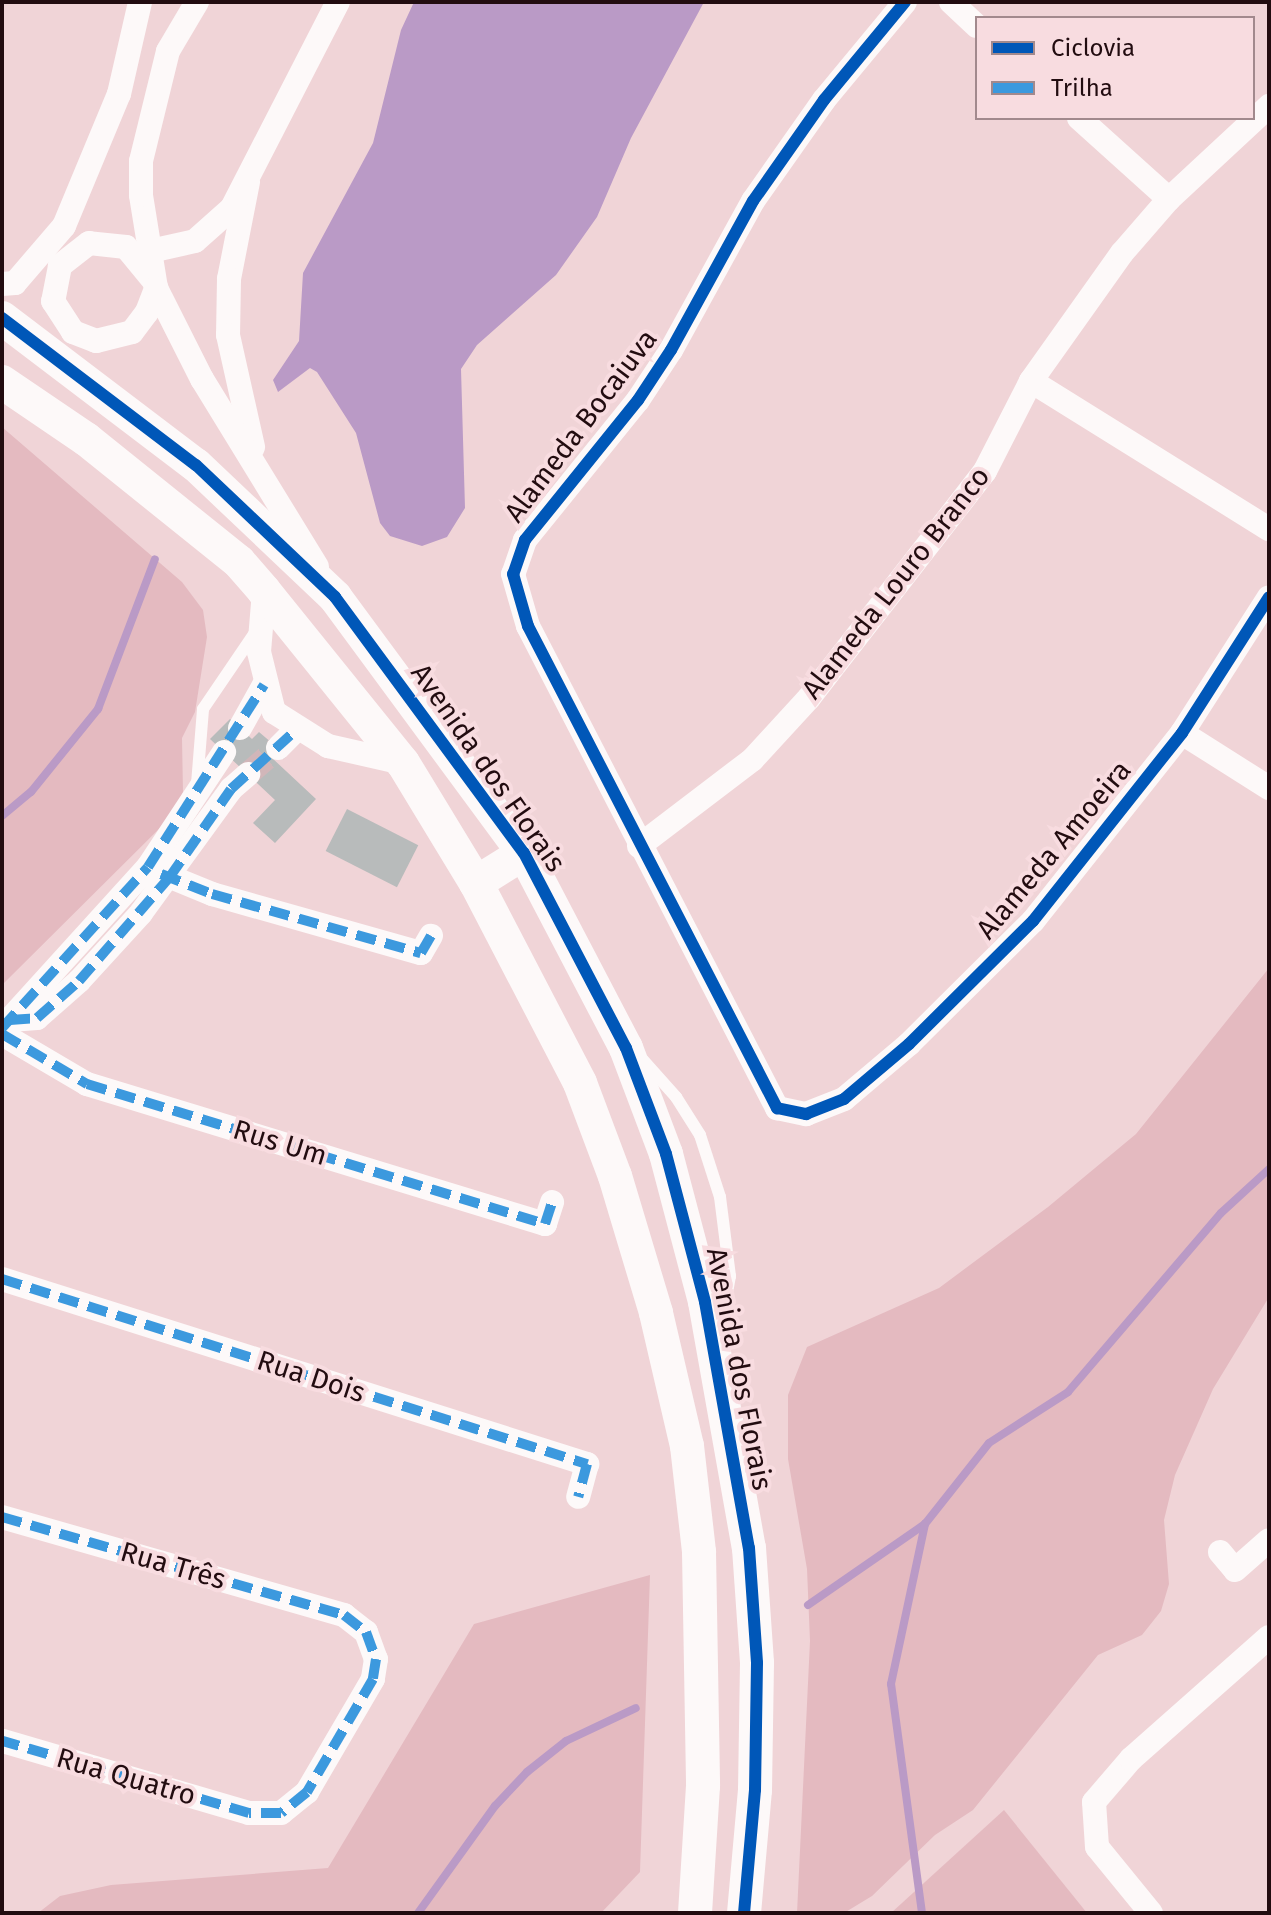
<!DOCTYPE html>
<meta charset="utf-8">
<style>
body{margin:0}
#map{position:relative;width:1271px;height:1915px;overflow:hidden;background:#f0d4d7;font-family:"Fira Sans",sans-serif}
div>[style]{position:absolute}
.green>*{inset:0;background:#e4bac0}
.water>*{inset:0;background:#ba9ac6}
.stream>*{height:8px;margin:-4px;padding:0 4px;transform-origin:4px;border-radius:4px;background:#ba9ac6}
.building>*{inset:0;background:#b8bbbb;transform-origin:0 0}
.street-tunnel>*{height:24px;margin-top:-12px;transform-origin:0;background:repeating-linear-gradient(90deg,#d1b6b9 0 24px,transparent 0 36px)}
.lane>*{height:12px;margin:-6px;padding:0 6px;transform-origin:6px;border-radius:6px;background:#fdf9f9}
.street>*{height:24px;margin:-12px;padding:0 12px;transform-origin:12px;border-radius:12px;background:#fdf9f9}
.secondary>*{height:34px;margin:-17px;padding:0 17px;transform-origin:17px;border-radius:17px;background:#fdf9f9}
.quiet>*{height:10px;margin-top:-5px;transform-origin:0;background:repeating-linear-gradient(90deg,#3c99de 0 20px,transparent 0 30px)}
.cycleway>*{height:12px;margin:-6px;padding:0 6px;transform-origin:6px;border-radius:6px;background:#0057b8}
span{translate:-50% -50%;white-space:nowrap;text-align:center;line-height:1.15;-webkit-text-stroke:8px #f8dce0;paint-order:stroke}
.street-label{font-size:28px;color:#220c10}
.frame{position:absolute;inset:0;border:4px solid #220c10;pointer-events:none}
.legend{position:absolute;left:975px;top:16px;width:280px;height:104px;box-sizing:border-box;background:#f8dce0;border:2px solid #a2898d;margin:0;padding:10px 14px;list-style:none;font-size:24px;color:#220c10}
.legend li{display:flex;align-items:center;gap:16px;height:40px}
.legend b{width:40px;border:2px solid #a2898d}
</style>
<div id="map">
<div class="green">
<i style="clip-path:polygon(2px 427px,182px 582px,203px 610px,207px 637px,195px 712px,182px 738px,183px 792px,171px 817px,2px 985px)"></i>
<i style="clip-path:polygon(1269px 968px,1269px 1297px,1213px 1389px,1175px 1475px,1164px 1520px,1169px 1584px,1161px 1611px,1142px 1635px,1098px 1655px,973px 1810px,935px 1835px,872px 1896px,844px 1913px,797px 1913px,810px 1641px,807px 1569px,788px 1459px,788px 1395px,807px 1347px,939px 1288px,1048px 1207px,1136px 1134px)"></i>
<i style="clip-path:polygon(650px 1575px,640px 1872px,601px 1913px,38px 1913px,60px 1896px,111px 1885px,328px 1868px,474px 1624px)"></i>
<i style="clip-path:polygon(1004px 1810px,1087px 1913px,891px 1913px)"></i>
</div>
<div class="water">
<i style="clip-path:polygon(414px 2px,704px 2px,631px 138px,597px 217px,556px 275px,477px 345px,461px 369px,465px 508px,447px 537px,422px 546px,390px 536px,380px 523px,356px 433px,317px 372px,310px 368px,278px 392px,273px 380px,299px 341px,303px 273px,373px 143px,401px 30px)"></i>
</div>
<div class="stream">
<i style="left:2px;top:816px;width:38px;rotate:-40deg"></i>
<i style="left:31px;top:792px;width:107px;rotate:-51.1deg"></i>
<i style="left:98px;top:709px;width:160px;rotate:-69.2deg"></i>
<i style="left:808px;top:1605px;width:142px;rotate:-34.7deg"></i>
<i style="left:925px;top:1524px;width:103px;rotate:-51.7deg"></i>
<i style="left:989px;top:1443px;width:94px;rotate:-32.8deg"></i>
<i style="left:1068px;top:1392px;width:235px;rotate:-49.5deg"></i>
<i style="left:1221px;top:1213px;width:65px;rotate:-42.5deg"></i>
<i style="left:418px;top:1913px;width:132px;rotate:-54.3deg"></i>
<i style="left:495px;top:1806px;width:47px;rotate:-46.7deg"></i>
<i style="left:527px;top:1772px;width:50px;rotate:-38.5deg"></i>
<i style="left:566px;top:1741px;width:77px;rotate:-25.2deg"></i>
<i style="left:922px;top:1913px;width:231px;rotate:-97.7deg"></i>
<i style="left:891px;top:1684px;width:164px;rotate:-78deg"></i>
</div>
<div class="building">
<i style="clip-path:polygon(230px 719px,252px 739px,259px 732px,279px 749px,271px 757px,316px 799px,275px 843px,253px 823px,275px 800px,210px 739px)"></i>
<i style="left:347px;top:809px;width:80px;height:47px;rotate:27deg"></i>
</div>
<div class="street-tunnel">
<i style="left:248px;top:774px;width:40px;rotate:-41deg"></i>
</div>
<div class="lane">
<i style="left:197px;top:784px;width:75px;rotate:-85.4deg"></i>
<i style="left:203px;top:709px;width:94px;rotate:-55.8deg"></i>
<i style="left:643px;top:1060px;width:50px;rotate:48.3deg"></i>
<i style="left:676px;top:1097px;width:45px;rotate:57.7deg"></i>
<i style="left:700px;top:1135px;width:65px;rotate:72.1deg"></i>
<i style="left:720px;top:1197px;width:80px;rotate:82.8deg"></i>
<i style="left:730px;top:1276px;width:51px;rotate:100.2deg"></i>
</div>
<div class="street">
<i style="left:905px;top:2px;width:127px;rotate:129.6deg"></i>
<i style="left:824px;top:100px;width:123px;rotate:125.1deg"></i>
<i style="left:753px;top:201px;width:170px;rotate:118.8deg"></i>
<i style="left:671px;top:350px;width:60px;rotate:123.4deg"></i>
<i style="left:638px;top:400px;width:180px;rotate:128.9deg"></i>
<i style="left:525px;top:540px;width:36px;rotate:109deg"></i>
<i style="left:513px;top:574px;width:54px;rotate:73.9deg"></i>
<i style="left:528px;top:626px;width:543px;rotate:62.68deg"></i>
<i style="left:777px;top:1108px;width:30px;rotate:12deg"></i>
<i style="left:806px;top:1114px;width:41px;rotate:-21.5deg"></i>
<i style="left:844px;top:1099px;width:85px;rotate:-40.2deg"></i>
<i style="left:909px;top:1044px;width:175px;rotate:-44.8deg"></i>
<i style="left:1033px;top:921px;width:240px;rotate:-51.6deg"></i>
<i style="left:1182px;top:733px;width:161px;rotate:-57.4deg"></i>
<i style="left:951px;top:2px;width:35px;rotate:43deg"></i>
<i style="left:1079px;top:118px;width:121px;rotate:42deg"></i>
<i style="left:248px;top:182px;width:99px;rotate:101.1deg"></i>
<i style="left:229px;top:279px;width:56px;rotate:91deg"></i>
<i style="left:228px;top:335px;width:115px;rotate:77.4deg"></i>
<i style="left:137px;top:254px;width:59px;rotate:-12.6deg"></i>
<i style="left:195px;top:241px;width:50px;rotate:-41.7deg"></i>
<i style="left:232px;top:208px;width:232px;rotate:-62.8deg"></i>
<i style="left:154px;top:281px;width:44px;rotate:-129.5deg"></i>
<i style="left:126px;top:247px;width:37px;rotate:-174deg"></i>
<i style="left:89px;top:243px;width:37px;rotate:142deg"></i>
<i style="left:60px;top:266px;width:36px;rotate:101deg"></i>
<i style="left:53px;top:301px;width:37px;rotate:57deg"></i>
<i style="left:73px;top:332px;width:25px;rotate:21deg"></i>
<i style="left:96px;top:341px;width:37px;rotate:-14deg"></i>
<i style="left:132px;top:332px;width:25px;rotate:-53deg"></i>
<i style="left:147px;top:312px;width:26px;rotate:-69deg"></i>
<i style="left:156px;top:288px;width:94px;rotate:-99.2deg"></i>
<i style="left:141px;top:195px;width:34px;rotate:-90deg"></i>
<i style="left:141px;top:161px;width:113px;rotate:-76.2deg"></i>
<i style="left:168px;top:51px;width:57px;rotate:-59.4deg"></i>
<i style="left:2px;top:284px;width:13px;rotate:-4deg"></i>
<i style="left:15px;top:283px;width:75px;rotate:-49.3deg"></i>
<i style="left:64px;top:226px;width:143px;rotate:-67.4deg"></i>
<i style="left:119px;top:94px;width:94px;rotate:-77.1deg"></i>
<i style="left:156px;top:288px;width:102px;rotate:63.2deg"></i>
<i style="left:202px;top:379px;width:220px;rotate:58.5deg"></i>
<i style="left:1031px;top:381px;width:280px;rotate:31.9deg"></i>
<i style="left:264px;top:591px;width:61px;rotate:94.7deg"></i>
<i style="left:259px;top:652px;width:62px;rotate:76deg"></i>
<i style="left:274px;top:712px;width:64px;rotate:32.2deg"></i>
<i style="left:328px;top:746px;width:77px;rotate:12.8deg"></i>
<i style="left:240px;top:728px;width:49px;rotate:-60.8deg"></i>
<i style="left:1182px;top:733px;width:103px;rotate:32.3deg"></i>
<i style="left:278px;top:748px;width:25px;rotate:-45deg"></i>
<i style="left:639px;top:846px;width:142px;rotate:-37.3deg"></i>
<i style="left:752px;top:760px;width:84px;rotate:-47.4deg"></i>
<i style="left:809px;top:698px;width:287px;rotate:-52.2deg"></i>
<i style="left:985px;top:471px;width:101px;rotate:-62.9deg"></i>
<i style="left:1031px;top:381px;width:157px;rotate:-54.6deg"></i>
<i style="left:1122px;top:253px;width:72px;rotate:-49deg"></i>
<i style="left:1169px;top:199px;width:137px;rotate:-42.9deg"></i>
<i style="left:156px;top:871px;width:61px;rotate:22.3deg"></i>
<i style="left:212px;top:894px;width:217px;rotate:15.8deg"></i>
<i style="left:421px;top:953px;width:20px;rotate:-60deg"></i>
<i style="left:10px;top:1020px;width:27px;rotate:-4deg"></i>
<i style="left:37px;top:1018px;width:56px;rotate:-41.4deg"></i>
<i style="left:79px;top:981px;width:92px;rotate:-47.6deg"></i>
<i style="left:141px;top:913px;width:153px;rotate:-54deg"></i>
<i style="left:231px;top:789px;width:23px;rotate:-41deg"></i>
<i style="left:2px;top:1028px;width:217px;rotate:-47.8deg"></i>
<i style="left:148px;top:867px;width:138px;rotate:-56.5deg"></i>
<i style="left:2px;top:1034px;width:99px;rotate:30.5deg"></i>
<i style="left:87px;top:1084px;width:479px;rotate:17deg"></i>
<i style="left:545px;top:1224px;width:23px;rotate:-72deg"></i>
<i style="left:2px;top:1279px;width:614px;rotate:17.55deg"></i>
<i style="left:587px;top:1464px;width:34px;rotate:105deg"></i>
<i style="left:2px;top:1517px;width:356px;rotate:16deg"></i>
<i style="left:344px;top:1615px;width:28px;rotate:38deg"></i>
<i style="left:366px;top:1632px;width:29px;rotate:70deg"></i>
<i style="left:376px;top:1659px;width:20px;rotate:99deg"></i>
<i style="left:373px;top:1679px;width:131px;rotate:120.3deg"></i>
<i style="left:307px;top:1792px;width:33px;rotate:141deg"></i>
<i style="left:281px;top:1813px;width:32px;rotate:180deg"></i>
<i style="left:249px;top:1813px;width:257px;rotate:-163.7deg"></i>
<i style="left:1220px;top:1552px;width:23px;rotate:50deg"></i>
<i style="left:1235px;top:1570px;width:45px;rotate:-41.4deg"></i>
<i style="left:1151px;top:1913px;width:85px;rotate:-129.3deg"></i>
<i style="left:1097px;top:1847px;width:45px;rotate:-93.8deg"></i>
<i style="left:1094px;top:1802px;width:57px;rotate:-49.3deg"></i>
<i style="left:1131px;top:1759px;width:184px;rotate:-41.5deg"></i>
</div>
<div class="secondary">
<i style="left:2px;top:318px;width:243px;rotate:37.2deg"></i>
<i style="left:196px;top:465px;width:192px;rotate:43.5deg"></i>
<i style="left:335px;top:597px;width:318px;rotate:53.6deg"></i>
<i style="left:524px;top:853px;width:220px;rotate:62.4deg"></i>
<i style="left:626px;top:1048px;width:113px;rotate:69.3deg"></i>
<i style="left:666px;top:1154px;width:153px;rotate:75.2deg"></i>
<i style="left:705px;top:1302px;width:250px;rotate:79.9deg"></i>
<i style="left:749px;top:1548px;width:115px;rotate:86deg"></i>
<i style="left:757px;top:1663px;width:127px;rotate:90.9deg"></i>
<i style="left:755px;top:1790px;width:123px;rotate:95.1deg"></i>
<i style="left:2px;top:382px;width:102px;rotate:34.2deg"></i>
<i style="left:86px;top:439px;width:196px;rotate:38.8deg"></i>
<i style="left:239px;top:562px;width:38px;rotate:49deg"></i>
<i style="left:264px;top:591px;width:221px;rotate:51.1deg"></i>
<i style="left:403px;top:763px;width:140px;rotate:58.7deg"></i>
<i style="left:476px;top:883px;width:225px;rotate:62.5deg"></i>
<i style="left:580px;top:1083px;width:99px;rotate:69.4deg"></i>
<i style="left:615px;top:1176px;width:143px;rotate:73.3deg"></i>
<i style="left:656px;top:1313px;width:137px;rotate:76.9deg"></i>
<i style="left:687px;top:1446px;width:107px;rotate:83.5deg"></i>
<i style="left:699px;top:1552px;width:234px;rotate:89deg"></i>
<i style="left:703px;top:1786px;width:127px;rotate:93.6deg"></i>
<i style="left:476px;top:883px;width:57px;rotate:-32deg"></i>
</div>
<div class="quiet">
<i style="left:161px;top:874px;width:55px;rotate:21.4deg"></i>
<i style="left:212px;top:894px;width:217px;rotate:15.8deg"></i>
<i style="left:421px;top:953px;width:20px;rotate:-60deg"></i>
<i style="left:10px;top:1020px;width:27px;rotate:-4deg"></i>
<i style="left:37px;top:1018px;width:56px;rotate:-41.4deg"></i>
<i style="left:79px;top:981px;width:137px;rotate:-48.9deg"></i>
<i style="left:169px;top:878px;width:108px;rotate:-55.1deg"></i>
<i style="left:231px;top:789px;width:88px;rotate:-42.2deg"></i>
<i style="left:2px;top:1028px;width:217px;rotate:-47.8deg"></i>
<i style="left:148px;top:867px;width:216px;rotate:-57.5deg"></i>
<i style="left:2px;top:1034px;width:99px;rotate:30.5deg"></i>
<i style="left:87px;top:1084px;width:479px;rotate:17deg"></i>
<i style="left:545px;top:1224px;width:23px;rotate:-72deg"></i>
<i style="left:2px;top:1279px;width:614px;rotate:17.55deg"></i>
<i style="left:587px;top:1464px;width:34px;rotate:105deg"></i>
<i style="left:2px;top:1517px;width:356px;rotate:16deg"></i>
<i style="left:344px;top:1615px;width:28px;rotate:38deg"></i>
<i style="left:366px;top:1632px;width:29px;rotate:70deg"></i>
<i style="left:376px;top:1659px;width:20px;rotate:99deg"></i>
<i style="left:373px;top:1679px;width:131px;rotate:120.3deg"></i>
<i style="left:307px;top:1792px;width:33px;rotate:141deg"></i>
<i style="left:281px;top:1813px;width:32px;rotate:180deg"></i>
<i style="left:249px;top:1813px;width:257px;rotate:-163.7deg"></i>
</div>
<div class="cycleway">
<i style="left:905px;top:2px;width:127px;rotate:129.6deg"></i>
<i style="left:824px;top:100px;width:123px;rotate:125.1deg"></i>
<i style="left:753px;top:201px;width:170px;rotate:118.8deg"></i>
<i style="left:671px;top:350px;width:60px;rotate:123.4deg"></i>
<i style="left:638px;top:400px;width:180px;rotate:128.9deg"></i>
<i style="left:525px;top:540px;width:36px;rotate:109deg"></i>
<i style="left:513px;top:574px;width:54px;rotate:73.9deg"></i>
<i style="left:528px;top:626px;width:543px;rotate:62.68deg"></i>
<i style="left:777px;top:1108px;width:30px;rotate:12deg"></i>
<i style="left:806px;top:1114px;width:41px;rotate:-21.5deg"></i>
<i style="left:844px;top:1099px;width:85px;rotate:-40.2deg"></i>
<i style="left:909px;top:1044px;width:175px;rotate:-44.8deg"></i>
<i style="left:1033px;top:921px;width:240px;rotate:-51.6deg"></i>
<i style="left:1182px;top:733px;width:161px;rotate:-57.4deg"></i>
<i style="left:2px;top:318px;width:243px;rotate:37.2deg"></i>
<i style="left:196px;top:465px;width:192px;rotate:43.5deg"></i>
<i style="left:335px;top:597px;width:318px;rotate:53.6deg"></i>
<i style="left:524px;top:853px;width:220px;rotate:62.4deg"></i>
<i style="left:626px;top:1048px;width:113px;rotate:69.3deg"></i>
<i style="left:666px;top:1154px;width:153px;rotate:75.2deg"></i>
<i style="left:705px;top:1302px;width:250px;rotate:79.9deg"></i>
<i style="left:749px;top:1548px;width:115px;rotate:86deg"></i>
<i style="left:757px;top:1663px;width:127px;rotate:90.9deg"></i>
<i style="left:755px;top:1790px;width:123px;rotate:95.1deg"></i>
</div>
<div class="street-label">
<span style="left:581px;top:426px;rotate:-53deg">Alameda Bocaiuva</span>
<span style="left:896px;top:583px;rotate:-52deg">Alameda Louro Branco</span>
<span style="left:488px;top:768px;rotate:55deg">Avenida dos Florais</span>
<span style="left:1054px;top:850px;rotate:-50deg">Alameda Amoeira</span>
<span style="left:280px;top:1143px;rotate:17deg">Rus Um</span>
<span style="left:739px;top:1369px;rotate:79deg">Avenida dos Florais</span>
<span style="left:311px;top:1377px;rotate:18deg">Rua Dois</span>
<span style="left:173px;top:1566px;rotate:16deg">Rua Três</span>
<span style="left:126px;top:1777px;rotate:16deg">Rua Quatro</span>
</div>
<div class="frame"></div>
<ul class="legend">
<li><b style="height:10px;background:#0057b8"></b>Ciclovia</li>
<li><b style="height:10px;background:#3c99de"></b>Trilha</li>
</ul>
</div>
